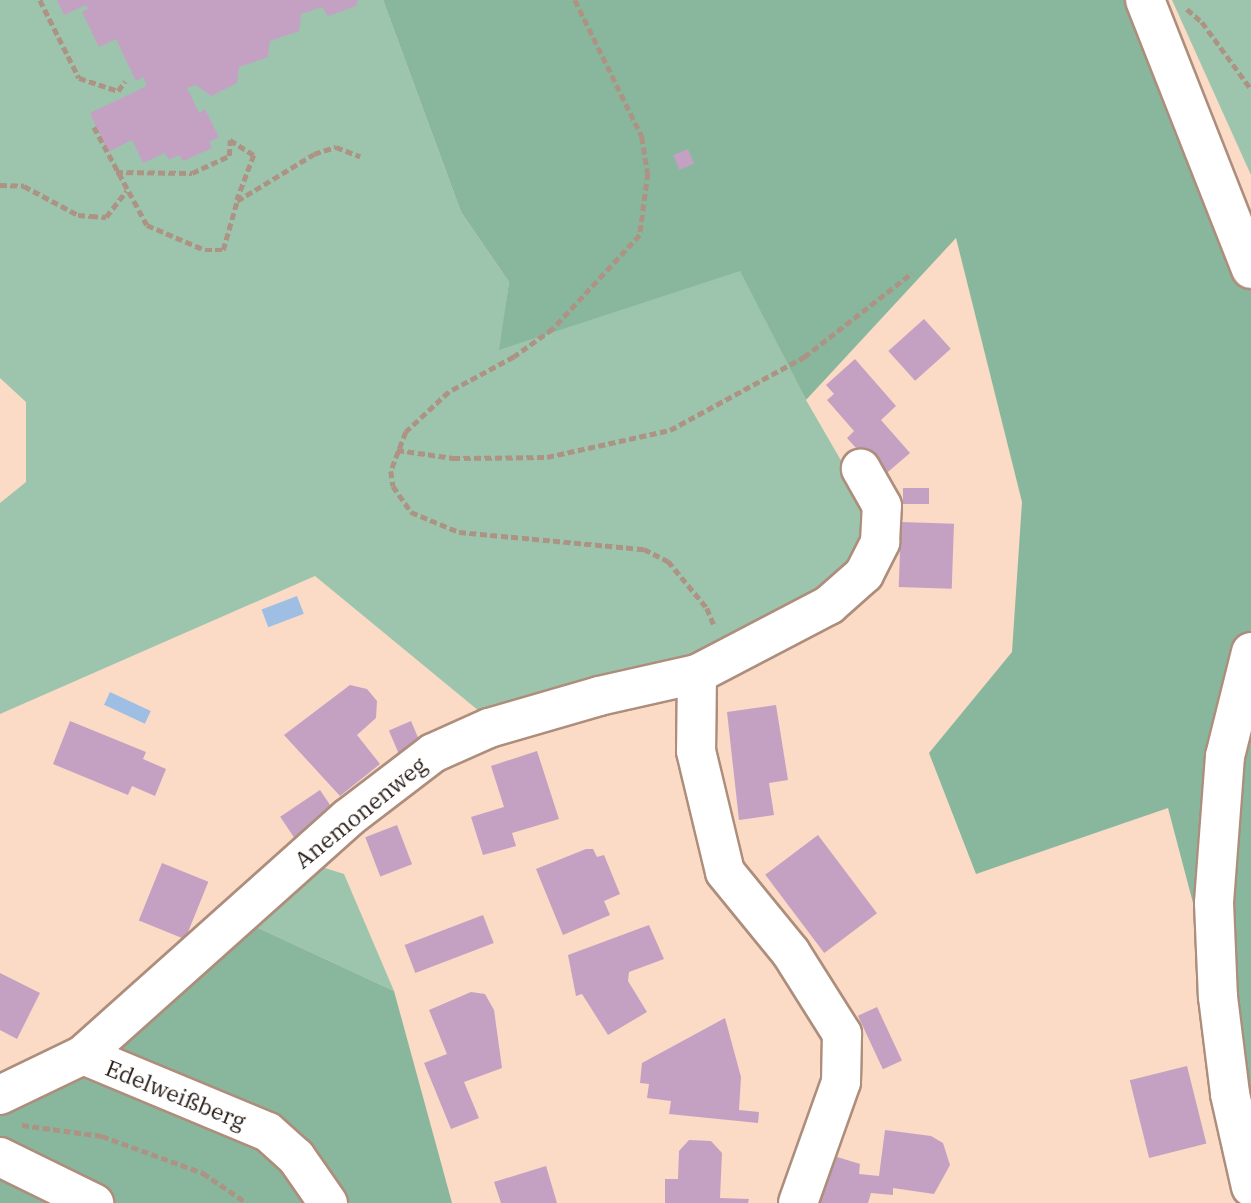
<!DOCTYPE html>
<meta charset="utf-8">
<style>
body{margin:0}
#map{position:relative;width:1251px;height:1203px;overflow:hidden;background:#fbdac6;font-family:"IBM Plex Serif",serif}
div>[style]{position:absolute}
.green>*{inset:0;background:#9dc5ad}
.forest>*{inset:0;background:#89b79d}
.water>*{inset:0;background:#9ebfe3;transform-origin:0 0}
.building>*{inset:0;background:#c4a0c2;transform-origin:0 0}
.path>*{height:4.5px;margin-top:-2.25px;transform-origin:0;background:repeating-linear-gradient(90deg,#ac9383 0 7px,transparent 0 10.5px)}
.roads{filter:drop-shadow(2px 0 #ad8e7c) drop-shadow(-2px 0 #ad8e7c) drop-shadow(0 2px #ad8e7c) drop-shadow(0 -2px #ad8e7c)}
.minor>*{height:38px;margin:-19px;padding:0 19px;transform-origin:19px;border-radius:19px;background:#fff}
span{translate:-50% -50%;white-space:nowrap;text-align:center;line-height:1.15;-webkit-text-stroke:6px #fff;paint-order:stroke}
.street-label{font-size:23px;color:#291d16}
</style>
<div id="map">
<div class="green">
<i style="clip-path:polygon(0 0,383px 0,461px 212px,509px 282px,500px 349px,740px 270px,806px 400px,872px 514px,845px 581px,692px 659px,479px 711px,315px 576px,0 714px,0 503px,26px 482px,26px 402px,0 378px)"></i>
<i style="clip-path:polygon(1172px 0,1251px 0,1251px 175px)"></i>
<i style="clip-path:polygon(322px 867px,344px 874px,394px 991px,243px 921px,311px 869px)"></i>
</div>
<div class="forest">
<i style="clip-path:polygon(383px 0,1131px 0,1251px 283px,1251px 1152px,1237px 1070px,1168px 808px,976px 874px,929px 753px,1012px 652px,1022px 502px,956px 238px,806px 400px,740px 271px,499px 350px,509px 282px,461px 212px)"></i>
<i style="clip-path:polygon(243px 921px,394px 991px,452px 1203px,0 1203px,0 1111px)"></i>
</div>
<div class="water">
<i style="left:297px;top:596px;width:19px;height:38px;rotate:69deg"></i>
<i style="left:110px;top:692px;width:45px;height:14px;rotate:25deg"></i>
</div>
<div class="building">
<i style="clip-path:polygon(57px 0,358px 0,356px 6px,328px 16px,322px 7px,301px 14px,299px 31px,270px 41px,268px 57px,239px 67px,237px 83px,211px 96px,196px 85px,187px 88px,199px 113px,205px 109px,219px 137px,209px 142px,212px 148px,183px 161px,179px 155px,169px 160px,165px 153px,143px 163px,132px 140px,108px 152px,90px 113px,147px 86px,143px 77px,136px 81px,116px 39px,99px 47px,82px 12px,88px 9px,86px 5px,64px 15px)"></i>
<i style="left:688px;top:149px;width:16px;height:16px;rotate:68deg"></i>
<i style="left:924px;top:319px;width:40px;height:48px;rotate:48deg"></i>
<i style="clip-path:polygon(855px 359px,896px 406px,881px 420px,910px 453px,882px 477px,847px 438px,854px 431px,827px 400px,834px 394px,826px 385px)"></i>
<i style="left:903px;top:488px;width:26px;height:16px"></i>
<i style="left:901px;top:522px;width:53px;height:65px;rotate:2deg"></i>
<i style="clip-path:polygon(350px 685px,367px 689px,377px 701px,376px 718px,357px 735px,380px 764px,340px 796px,284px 735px)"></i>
<i style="clip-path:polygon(776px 705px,788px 780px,769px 783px,774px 815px,739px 820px,727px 712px)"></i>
<i style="clip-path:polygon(70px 721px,146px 752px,143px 759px,166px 769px,155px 796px,132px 786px,128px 795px,53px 764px)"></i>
<i style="left:411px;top:721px;width:26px;height:24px;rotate:67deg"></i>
<i style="clip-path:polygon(537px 751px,559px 819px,512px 833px,516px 846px,483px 855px,471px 817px,504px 807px,491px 766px)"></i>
<i style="left:320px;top:790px;width:27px;height:48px;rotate:56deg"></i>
<i style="left:397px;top:825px;width:42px;height:34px;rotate:69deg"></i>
<i style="left:818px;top:835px;width:98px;height:66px;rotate:53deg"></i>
<i style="clip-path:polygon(586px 849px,593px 849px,597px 857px,604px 855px,620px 894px,604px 901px,610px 915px,563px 935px,536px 869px)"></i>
<i style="left:162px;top:863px;width:50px;height:62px;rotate:22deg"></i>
<i style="left:483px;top:915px;width:30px;height:84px;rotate:69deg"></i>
<i style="clip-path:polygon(649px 925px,664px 959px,629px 972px,628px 981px,647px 1012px,608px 1035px,582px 994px,576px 996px,568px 955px)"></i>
<i style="clip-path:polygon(0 973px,40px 993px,17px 1039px,0 1030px)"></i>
<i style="clip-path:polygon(471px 992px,485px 994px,494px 1010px,502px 1068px,464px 1082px,479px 1118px,451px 1129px,424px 1063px,447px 1054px,429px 1010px)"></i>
<i style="left:877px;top:1007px;width:59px;height:21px;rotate:65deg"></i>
<i style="clip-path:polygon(725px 1018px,741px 1077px,739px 1110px,759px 1112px,758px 1123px,669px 1114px,671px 1101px,647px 1098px,649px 1084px,640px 1083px,642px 1063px)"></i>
<i style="left:1187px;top:1066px;width:80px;height:59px;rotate:76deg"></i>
<i style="clip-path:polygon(885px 1130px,931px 1136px,943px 1143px,950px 1165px,934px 1194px,893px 1188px,893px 1195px,871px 1193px,868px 1203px,818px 1203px,834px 1156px,860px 1164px,859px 1174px,879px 1176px)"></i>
<i style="clip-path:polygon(689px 1140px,711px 1141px,722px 1153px,720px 1198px,749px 1199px,748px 1203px,665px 1203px,665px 1179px,678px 1179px,679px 1151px)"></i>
<i style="clip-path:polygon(546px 1166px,557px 1203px,501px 1203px,494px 1182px)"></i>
</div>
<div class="path">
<i style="left:40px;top:0;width:87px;rotate:63.4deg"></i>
<i style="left:79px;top:78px;width:41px;rotate:18.4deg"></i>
<i style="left:118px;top:91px;width:12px;rotate:-55deg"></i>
<i style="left:575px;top:0;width:153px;rotate:63.9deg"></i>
<i style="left:642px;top:137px;width:36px;rotate:81deg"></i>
<i style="left:648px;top:173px;width:63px;rotate:97.4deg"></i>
<i style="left:640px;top:235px;width:128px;rotate:132.8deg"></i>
<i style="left:553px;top:329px;width:48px;rotate:144.3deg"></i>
<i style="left:514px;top:357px;width:74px;rotate:151.7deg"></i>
<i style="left:449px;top:392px;width:59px;rotate:137.1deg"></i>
<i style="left:406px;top:432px;width:42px;rotate:111deg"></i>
<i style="left:391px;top:471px;width:15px;rotate:82deg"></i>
<i style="left:393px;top:486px;width:32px;rotate:55deg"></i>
<i style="left:411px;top:512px;width:52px;rotate:22.6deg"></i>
<i style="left:459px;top:532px;width:186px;rotate:5.3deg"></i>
<i style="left:644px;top:549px;width:27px;rotate:27deg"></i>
<i style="left:668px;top:561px;width:61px;rotate:50.3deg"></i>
<i style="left:707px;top:608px;width:18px;rotate:68deg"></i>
<i style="left:1187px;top:9px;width:20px;rotate:41deg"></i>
<i style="left:1202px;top:22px;width:83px;rotate:53.8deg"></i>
<i style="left:94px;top:127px;width:111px;rotate:61.6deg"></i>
<i style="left:147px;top:225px;width:63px;rotate:23.3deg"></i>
<i style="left:205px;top:250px;width:18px"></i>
<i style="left:223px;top:250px;width:51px;rotate:-74.1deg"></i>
<i style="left:237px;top:201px;width:90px;rotate:-31.4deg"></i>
<i style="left:314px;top:154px;width:23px;rotate:-18deg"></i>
<i style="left:336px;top:147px;width:26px;rotate:21deg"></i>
<i style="left:116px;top:172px;width:76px;rotate:0.8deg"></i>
<i style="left:192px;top:173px;width:41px;rotate:-24.7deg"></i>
<i style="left:229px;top:156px;width:16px;rotate:-86deg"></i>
<i style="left:230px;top:140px;width:28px;rotate:32deg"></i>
<i style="left:254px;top:155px;width:48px;rotate:110.7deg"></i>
<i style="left:0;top:185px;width:24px;rotate:2deg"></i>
<i style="left:24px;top:186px;width:61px;rotate:28.2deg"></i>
<i style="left:78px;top:215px;width:13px;rotate:4deg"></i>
<i style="left:91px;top:216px;width:15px;rotate:4deg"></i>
<i style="left:106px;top:217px;width:33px;rotate:-52deg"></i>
<i style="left:397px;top:450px;width:57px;rotate:8.1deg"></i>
<i style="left:453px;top:458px;width:94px;rotate:-0.6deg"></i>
<i style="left:547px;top:457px;width:126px;rotate:-12.4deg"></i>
<i style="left:670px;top:430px;width:153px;rotate:-28.6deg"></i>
<i style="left:804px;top:357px;width:137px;rotate:-37.9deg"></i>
<i style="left:22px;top:1125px;width:81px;rotate:7.8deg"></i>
<i style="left:102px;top:1136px;width:108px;rotate:20.1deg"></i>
<i style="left:203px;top:1173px;width:53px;rotate:34.3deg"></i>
</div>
<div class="roads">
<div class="minor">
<i style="left:1145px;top:0;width:289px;rotate:68.5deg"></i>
<i style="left:1251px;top:652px;width:107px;rotate:104deg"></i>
<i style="left:1225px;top:756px;width:147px;rotate:94.3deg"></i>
<i style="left:1214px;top:903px;width:94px;rotate:87.6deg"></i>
<i style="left:1218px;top:997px;width:98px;rotate:82.9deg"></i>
<i style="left:1230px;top:1094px;width:95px;rotate:77.3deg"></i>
<i style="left:697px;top:674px;width:77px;rotate:90.7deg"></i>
<i style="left:696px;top:751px;width:124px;rotate:76.5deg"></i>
<i style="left:725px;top:872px;width:104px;rotate:50.8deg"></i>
<i style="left:791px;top:953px;width:96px;rotate:57.8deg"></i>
<i style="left:842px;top:1034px;width:48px;rotate:91.2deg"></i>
<i style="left:841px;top:1082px;width:128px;rotate:109.6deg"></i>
<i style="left:83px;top:1055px;width:200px;rotate:22.6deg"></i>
<i style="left:268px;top:1132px;width:38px;rotate:42deg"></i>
<i style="left:296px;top:1157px;width:56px;rotate:55.2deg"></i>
<i style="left:0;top:1095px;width:92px;rotate:-25.7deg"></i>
<i style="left:83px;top:1055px;width:356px;rotate:-41.8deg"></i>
<i style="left:348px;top:818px;width:107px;rotate:-37.4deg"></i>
<i style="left:433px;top:753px;width:61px;rotate:-24.1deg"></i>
<i style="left:489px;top:728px;width:115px;rotate:-16.2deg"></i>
<i style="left:599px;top:696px;width:100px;rotate:-12.7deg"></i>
<i style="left:697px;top:674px;width:149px;rotate:-27.6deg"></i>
<i style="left:829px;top:605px;width:47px;rotate:-41.5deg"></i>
<i style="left:864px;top:574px;width:36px;rotate:-63deg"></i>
<i style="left:880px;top:542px;width:36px;rotate:-87deg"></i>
<i style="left:882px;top:506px;width:43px;rotate:-119.6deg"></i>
<i style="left:0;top:1157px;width:105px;rotate:26.1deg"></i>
</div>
</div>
<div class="street-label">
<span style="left:360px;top:812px;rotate:-39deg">Anemonenweg</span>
<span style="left:176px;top:1094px;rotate:22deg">Edelweißberg</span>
</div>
</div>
